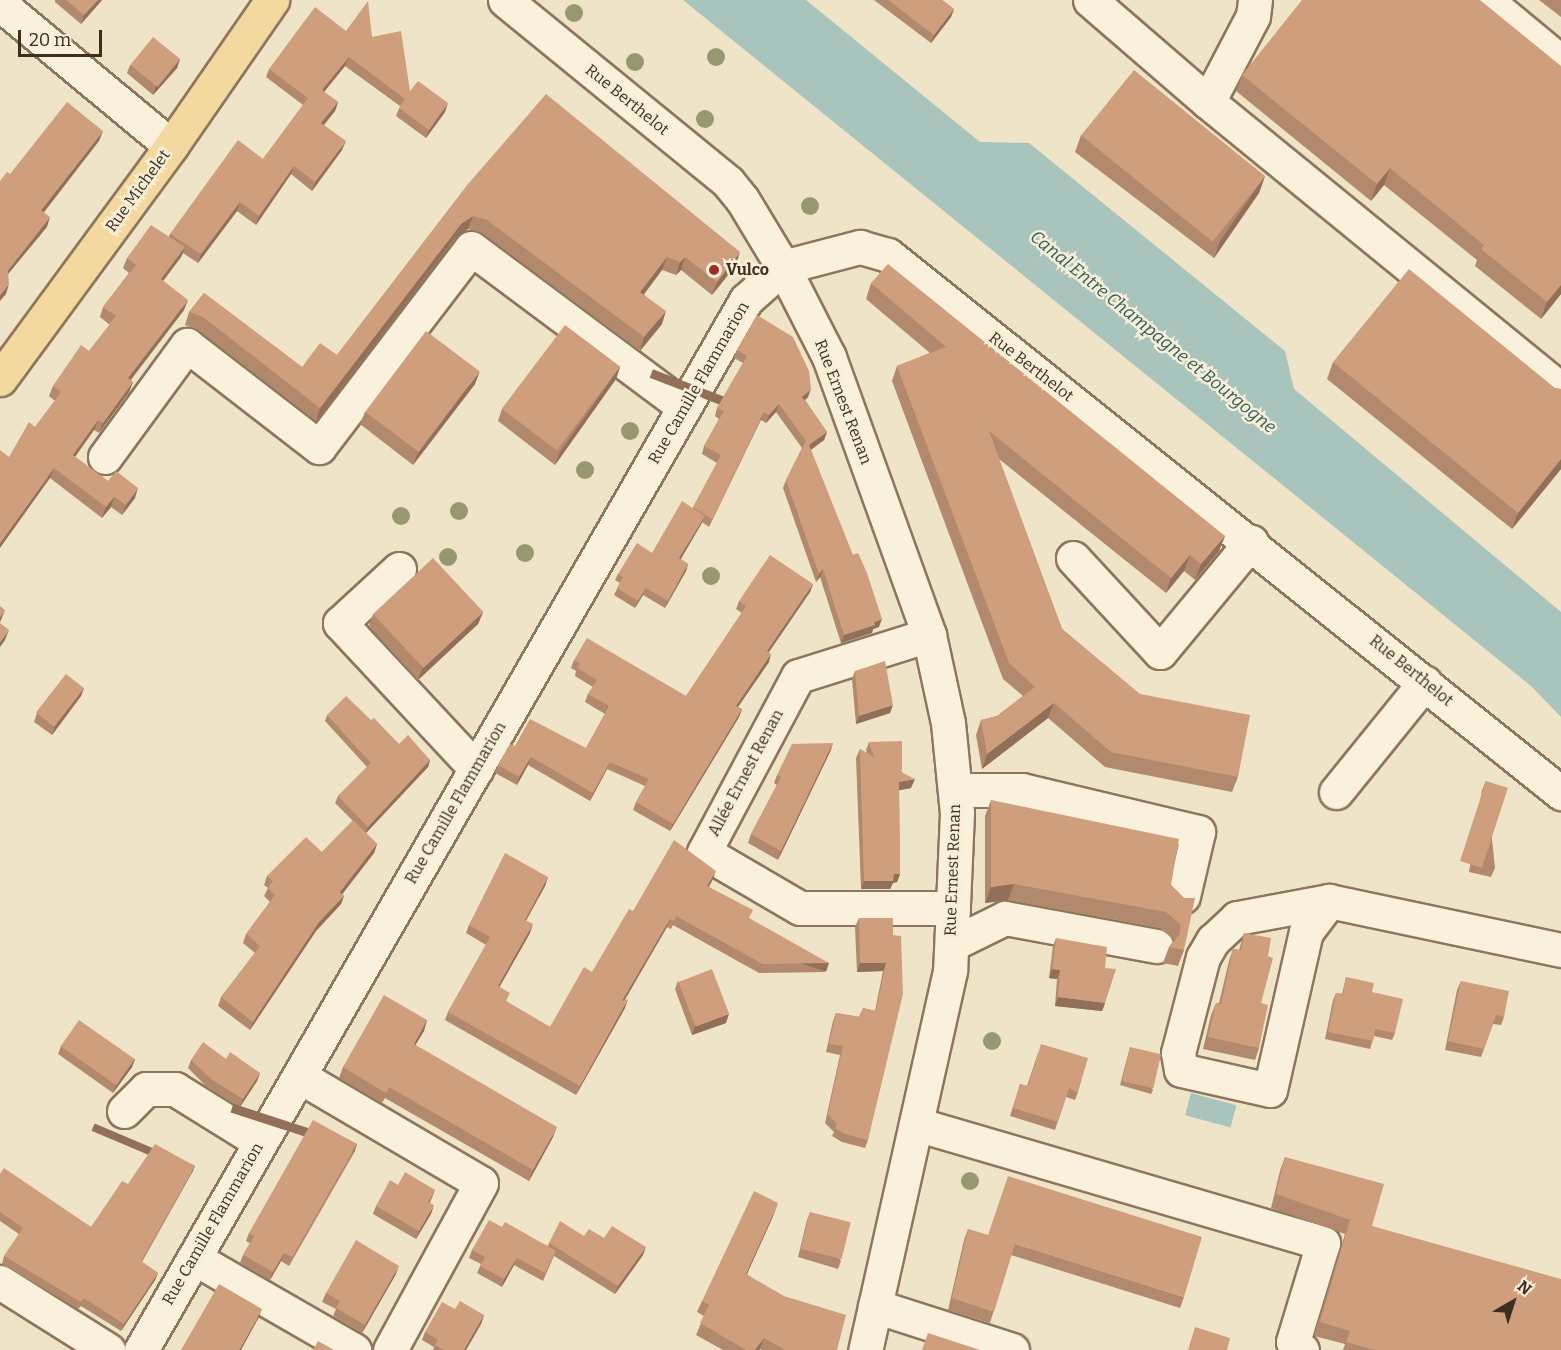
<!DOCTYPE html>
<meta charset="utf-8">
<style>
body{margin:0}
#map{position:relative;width:1561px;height:1350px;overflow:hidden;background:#f0e4c8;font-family:Bitter,serif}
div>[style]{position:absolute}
.water>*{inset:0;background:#a9c4bc;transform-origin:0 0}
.roads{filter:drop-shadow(2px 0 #8d765c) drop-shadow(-2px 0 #8d765c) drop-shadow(0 2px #8d765c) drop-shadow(0 -2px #8d765c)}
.minor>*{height:33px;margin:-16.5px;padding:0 16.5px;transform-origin:16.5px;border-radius:16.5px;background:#faf1dc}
.major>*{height:33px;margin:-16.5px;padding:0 16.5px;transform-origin:16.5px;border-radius:16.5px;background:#f3d9a0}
.trees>*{width:18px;height:18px;margin:-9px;border-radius:50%;background:#96986f}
.wall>*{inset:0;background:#b2896c}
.shaded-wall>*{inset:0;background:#916f58;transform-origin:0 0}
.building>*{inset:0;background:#cf9f7d;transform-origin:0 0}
.dots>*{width:16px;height:16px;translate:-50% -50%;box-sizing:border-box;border:3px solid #f7eed8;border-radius:50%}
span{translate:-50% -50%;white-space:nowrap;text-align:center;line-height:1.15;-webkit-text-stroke:5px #f7eed8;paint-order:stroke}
.street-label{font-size:16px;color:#3d2e20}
.poi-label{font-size:16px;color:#3d2e20;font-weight:700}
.left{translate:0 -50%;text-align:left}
.water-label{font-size:18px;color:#2f5d5a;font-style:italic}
.north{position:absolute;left:1483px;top:1272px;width:60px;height:60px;-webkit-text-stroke:4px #f7eed8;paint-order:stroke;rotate:39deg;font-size:16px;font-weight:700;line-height:24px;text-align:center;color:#3d2e20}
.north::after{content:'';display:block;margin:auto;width:21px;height:27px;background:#3d2e20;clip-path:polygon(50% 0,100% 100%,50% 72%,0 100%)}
.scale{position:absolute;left:18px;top:30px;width:84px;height:27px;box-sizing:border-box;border:3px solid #3d2e20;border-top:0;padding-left:8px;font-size:18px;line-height:21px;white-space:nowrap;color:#3d2e20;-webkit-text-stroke:4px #f7eed8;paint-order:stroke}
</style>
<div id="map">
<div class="water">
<i style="clip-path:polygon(683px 0,806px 0,980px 142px,1029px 143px,1285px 351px,1294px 389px,1561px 612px,1561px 717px,1531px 686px)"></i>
<i style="left:1191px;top:1093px;width:47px;height:23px;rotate:15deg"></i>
</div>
<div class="roads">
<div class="minor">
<i style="left:505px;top:0;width:288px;rotate:39.2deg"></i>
<i style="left:728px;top:182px;width:22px;rotate:51deg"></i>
<i style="left:742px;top:199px;width:79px;rotate:58.9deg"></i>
<i style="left:783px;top:267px;width:101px;rotate:62.9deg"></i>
<i style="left:829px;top:357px;width:295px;rotate:70.2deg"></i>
<i style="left:929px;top:635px;width:90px;rotate:77.8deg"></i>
<i style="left:948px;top:723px;width:90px;rotate:84.3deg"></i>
<i style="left:957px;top:813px;width:158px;rotate:92.5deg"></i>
<i style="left:950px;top:971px;width:388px;rotate:102.6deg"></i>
<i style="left:1090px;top:0;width:156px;rotate:40.8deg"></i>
<i style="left:1255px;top:0;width:16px;rotate:97deg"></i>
<i style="left:1253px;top:16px;width:97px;rotate:117.6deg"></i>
<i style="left:1208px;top:102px;width:456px;rotate:39.2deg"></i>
<i style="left:1486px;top:0;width:97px;rotate:39.6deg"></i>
<i style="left:0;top:4px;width:222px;rotate:39.7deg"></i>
<i style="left:105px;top:457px;width:139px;rotate:-53.8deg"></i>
<i style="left:187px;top:345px;width:167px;rotate:37.7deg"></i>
<i style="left:319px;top:447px;width:250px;rotate:-52.6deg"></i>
<i style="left:471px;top:248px;width:266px;rotate:36.7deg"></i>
<i style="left:1073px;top:558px;width:128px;rotate:47.2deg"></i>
<i style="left:1160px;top:652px;width:143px;rotate:-50.4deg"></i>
<i style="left:399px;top:569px;width:80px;rotate:137.5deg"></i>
<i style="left:340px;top:623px;width:200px;rotate:47deg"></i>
<i style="left:929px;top:635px;width:137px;rotate:162.6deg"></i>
<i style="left:798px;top:676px;width:200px;rotate:118.1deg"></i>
<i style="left:704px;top:852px;width:111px;rotate:30.3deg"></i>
<i style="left:800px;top:908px;width:153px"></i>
<i style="left:955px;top:790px;width:67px"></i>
<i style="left:1022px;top:790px;width:181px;rotate:13.4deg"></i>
<i style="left:1198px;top:832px;width:66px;rotate:103.2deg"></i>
<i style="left:1336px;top:792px;width:141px;rotate:-51deg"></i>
<i style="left:1329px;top:901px;width:94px;rotate:169.5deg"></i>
<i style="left:1237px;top:918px;width:33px;rotate:137deg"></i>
<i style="left:1213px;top:940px;width:20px;rotate:120deg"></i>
<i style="left:1203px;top:957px;width:99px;rotate:104.6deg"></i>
<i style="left:1178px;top:1053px;width:17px;rotate:80deg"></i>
<i style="left:1181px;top:1070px;width:91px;rotate:12.7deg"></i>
<i style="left:1270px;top:1090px;width:162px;rotate:-77.2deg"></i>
<i style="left:1306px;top:932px;width:39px;rotate:-53deg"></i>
<i style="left:1329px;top:901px;width:237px;rotate:11.9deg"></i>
<i style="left:952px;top:944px;width:59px;rotate:-26.1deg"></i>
<i style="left:1005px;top:918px;width:154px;rotate:10.5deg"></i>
<i style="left:299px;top:1076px;width:211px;rotate:30.5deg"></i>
<i style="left:481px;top:1183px;width:190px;rotate:118.6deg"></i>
<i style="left:124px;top:1111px;width:31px;rotate:-45deg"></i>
<i style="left:146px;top:1089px;width:29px"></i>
<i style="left:175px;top:1089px;width:100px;rotate:31.9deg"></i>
<i style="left:916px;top:1124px;width:424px;rotate:16.3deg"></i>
<i style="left:1323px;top:1243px;width:103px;rotate:106.9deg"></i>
<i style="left:1293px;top:1342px;width:12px;rotate:42deg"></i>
<i style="left:194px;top:1258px;width:185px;rotate:29.9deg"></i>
<i style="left:0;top:1282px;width:128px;rotate:32.2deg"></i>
<i style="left:875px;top:1306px;width:144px;rotate:17.8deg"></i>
<i style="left:141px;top:1350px;width:1212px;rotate:-60.05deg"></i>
<i style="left:746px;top:300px;width:50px;rotate:-41.7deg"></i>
<i style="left:783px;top:267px;width:80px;rotate:-14.6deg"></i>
<i style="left:860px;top:247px;width:29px;rotate:16deg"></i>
<i style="left:888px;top:255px;width:862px;rotate:38.64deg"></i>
</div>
<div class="major">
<i style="left:0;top:379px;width:289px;rotate:-53.7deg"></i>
<i style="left:171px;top:146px;width:178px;rotate:-55.3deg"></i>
</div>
</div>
<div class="trees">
<i style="left:574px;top:13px"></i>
<i style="left:716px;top:57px"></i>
<i style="left:635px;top:62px"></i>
<i style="left:705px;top:119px"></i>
<i style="left:810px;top:206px"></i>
<i style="left:630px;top:431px"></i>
<i style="left:585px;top:470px"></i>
<i style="left:459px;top:511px"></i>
<i style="left:401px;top:516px"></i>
<i style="left:525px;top:553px"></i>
<i style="left:448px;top:557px"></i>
<i style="left:711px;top:576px"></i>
<i style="left:992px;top:1041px"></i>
<i style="left:970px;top:1181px"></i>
</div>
<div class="wall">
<i style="clip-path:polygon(55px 0,102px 0,81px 24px,55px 2px)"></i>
<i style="clip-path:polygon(874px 0,942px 0,954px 9px,951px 17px,931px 43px)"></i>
<i style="clip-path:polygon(1539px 0,1561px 0,1561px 17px)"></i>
<i style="clip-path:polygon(346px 31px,372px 37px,410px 91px,445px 112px,426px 138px,396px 116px,400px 106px,345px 66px,324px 92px,338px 102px,335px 111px,324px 125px,342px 150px,312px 191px,291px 174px,256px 225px,237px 211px,198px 263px,183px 253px,181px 257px,163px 281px,184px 310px,130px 380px,133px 382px,129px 392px,99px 433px,94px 430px,75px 457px,108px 481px,135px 498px,122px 515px,111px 507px,102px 518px,50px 478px,9px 457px,35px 427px,55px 401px,49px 396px,53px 386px,89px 351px,110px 325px,100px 317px,103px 307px,129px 273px,123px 268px,127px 258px,169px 237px,170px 234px,263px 159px,303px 105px,266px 77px,269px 69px)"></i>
<i style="clip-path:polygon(180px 59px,177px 68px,153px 95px,127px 73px,130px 65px)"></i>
<i style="clip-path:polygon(1561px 66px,1561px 294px,1541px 319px,1475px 266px,1477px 260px,1384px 185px,1371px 201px,1236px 91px,1242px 75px)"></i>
<i style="clip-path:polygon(1081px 135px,1265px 176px,1259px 193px,1214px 258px,1075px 152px)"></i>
<i style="clip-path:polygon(469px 183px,736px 265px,712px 295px,681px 270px,676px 275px,662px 270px,644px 294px,662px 324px,640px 351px,482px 233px,468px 229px,456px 237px,316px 421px,198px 330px,185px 325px,189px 312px,204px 293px,302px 367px,337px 355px)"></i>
<i style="clip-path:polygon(871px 283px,1225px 536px,1219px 551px,1195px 580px,1184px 571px,1166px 593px,999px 459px,1062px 629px,1238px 777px,1232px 792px,1105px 767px,1048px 718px,982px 769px,976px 735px,981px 720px,997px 716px,1023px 696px,1003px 679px,892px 381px,897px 366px,930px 353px,866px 299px)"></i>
<i style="clip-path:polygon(757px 315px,808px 397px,805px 400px,827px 432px,824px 440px,811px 450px,879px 627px,873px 629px,872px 633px,841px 643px,820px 577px,816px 582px,783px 488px,786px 480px,802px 448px,776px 412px,766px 423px,761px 420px,709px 527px,702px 522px,681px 559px,688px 564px,686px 571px,665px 608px,643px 595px,635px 608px,614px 595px,620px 583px,615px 580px,618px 574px,652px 553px,693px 508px,717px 463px,702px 454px,704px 446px,719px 419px,715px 416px,717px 408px,743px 363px,734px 358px,737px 350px)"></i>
<i style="clip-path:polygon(1333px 362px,1561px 389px,1561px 469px,1512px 529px,1327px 379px)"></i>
<i style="clip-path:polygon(620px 367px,616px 379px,555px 465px,498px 421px,502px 409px)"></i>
<i style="clip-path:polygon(475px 384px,413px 465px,360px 424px,365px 412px)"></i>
<i style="clip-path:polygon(813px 584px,810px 592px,769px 652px,769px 662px,738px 707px,742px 709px,739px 717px,670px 831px,633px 810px,636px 802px,645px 786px,607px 769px,590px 801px,528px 765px,517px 785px,495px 773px,498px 765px,515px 746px,586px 748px,605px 714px,585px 702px,588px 694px,593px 687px,575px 676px,576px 671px,571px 668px,574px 660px,686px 696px,742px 613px,736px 609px,739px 601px)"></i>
<i style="clip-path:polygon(483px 612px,478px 624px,418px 680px,369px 626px,373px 614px)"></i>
<i style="clip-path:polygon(855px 671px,890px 713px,856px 724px,852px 679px)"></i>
<i style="clip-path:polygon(84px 688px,81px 696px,52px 735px,34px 722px,37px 713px)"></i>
<i style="clip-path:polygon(327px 715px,371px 720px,399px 744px,430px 760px,428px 767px,366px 833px,377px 844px,374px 853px,342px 894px,344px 896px,341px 904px,316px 931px,250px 1030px,218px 1006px,221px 997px,255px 953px,243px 943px,246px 934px,270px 902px,264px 896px,268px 888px,264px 885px,267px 876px,322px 852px,353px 821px,335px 803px,338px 796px,367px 767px,325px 721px)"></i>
<i style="clip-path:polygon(869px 742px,902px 772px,911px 788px,899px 790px,900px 874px,897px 882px,893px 883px,890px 889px,861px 889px,856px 758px,860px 749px,867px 753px,866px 750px)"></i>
<i style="clip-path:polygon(833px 743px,830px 752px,778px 860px,748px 843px,751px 834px,777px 785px,774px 783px,777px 775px)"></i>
<i style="clip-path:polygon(1486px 781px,1495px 868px,1491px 877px,1469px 872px,1482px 790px)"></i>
<i style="clip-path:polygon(991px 800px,1171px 885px,1184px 898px,1184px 950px,1178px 966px,1163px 963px,1169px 947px,1174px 940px,1160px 928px,1008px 900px,985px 903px,985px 816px)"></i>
<i style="clip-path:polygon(548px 877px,545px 886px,526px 920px,530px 933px,499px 987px,507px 1002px,550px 1027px,592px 972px,633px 911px,713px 879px,709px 887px,750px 919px,826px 972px,759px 973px,673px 925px,671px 929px,667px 927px,624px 1000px,625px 1008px,576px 1095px,445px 1020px,448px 1012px,486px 945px,466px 933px,469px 925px)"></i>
<i style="clip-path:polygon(859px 918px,893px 918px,868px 1140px,865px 1148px,842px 1142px,832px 1136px,834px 1132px,825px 1123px,840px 1055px,826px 1052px,833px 1021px,836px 1013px,859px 1017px,863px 1008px,875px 1011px,883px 971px,857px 972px,855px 927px)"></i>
<i style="clip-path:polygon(1244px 933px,1268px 956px,1261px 1003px,1259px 1048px,1255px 1060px,1203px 1049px,1211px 1015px,1216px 1003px,1219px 1003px,1229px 961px,1233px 949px,1239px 950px)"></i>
<i style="clip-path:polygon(1056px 938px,1105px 968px,1105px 1003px,1102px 1011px,1055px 1006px,1057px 979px,1049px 978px,1053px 946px)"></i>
<i style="clip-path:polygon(1346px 977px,1372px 992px,1395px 1033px,1392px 1040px,1374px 1036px,1370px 1049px,1325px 1039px,1333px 1000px,1336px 993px,1342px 994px)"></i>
<i style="clip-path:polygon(678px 981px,726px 1023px,692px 1035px,675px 989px)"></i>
<i style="clip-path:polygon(1461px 981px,1504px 1017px,1501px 1025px,1493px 1024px,1481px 1057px,1445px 1050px,1457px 990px)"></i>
<i style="clip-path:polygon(427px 1020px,424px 1031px,415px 1045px,553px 1137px,529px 1181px,385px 1098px,382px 1103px,339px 1078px,343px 1067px)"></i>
<i style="clip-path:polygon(61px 1046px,135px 1059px,132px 1067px,113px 1093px,58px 1054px)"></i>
<i style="clip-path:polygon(1130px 1047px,1153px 1090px,1151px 1094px,1120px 1085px)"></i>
<i style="clip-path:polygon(1038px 1053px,1078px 1092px,1075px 1100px,1066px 1097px,1055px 1130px,1010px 1116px,1020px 1084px,1027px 1086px)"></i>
<i style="clip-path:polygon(226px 1059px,260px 1073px,257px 1081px,240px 1107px,208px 1088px,188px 1068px,191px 1060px)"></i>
<i style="clip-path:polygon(357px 1144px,354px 1153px,289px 1266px,281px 1261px,270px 1280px,240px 1263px,243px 1255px,250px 1243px,246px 1241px,249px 1233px)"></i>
<i style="clip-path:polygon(1285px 1157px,1372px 1226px,1561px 1350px,1343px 1350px,1345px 1344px,1314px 1336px,1345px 1234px,1271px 1208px,1280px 1171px)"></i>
<i style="clip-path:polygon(195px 1166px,192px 1173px,142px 1262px,158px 1273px,155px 1280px,121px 1331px,81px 1306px,78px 1309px,2px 1264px,4px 1256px,19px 1234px,0 1221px,0 1174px,91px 1227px,128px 1184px)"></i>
<i style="clip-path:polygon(398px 1185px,435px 1190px,430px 1203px,431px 1214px,416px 1239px,373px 1214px,376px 1206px)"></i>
<i style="clip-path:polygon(810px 1212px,841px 1261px,838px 1269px,798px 1257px,807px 1220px)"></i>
<i style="clip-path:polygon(774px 1214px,747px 1274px,837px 1350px,762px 1350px,760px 1349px,759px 1350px,723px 1350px,696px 1335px,704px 1316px,697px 1312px,702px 1301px)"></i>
<i style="clip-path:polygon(502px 1227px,548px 1246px,549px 1243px,584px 1236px,604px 1238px,643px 1255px,615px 1294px,554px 1256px,543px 1281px,514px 1265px,502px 1287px,477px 1273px,481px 1264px,469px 1258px,472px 1250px)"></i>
<i style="clip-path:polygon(968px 1229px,1184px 1297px,1180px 1308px,1011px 1255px,990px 1323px,948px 1310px,964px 1240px)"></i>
<i style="clip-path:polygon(396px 1274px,362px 1333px,333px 1316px,336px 1309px,322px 1302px,326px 1293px)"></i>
<i style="clip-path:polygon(484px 1315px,481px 1324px,466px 1350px,433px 1350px,434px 1347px,422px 1340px,425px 1332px)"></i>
</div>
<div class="shaded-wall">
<i style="clip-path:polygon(98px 0,102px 0,81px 24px,84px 15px)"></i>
<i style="clip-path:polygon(954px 9px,951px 17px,931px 43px,934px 35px)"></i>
<i style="clip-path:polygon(349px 57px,345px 66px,319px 98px,322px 90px)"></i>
<i style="clip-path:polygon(180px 59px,177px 68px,153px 95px,156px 86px)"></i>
<i style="clip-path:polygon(338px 102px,335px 111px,318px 132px,321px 123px)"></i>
<i style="clip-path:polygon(448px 103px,445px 112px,426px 138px,429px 130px)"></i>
<i style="clip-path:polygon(103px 131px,99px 141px,38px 220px,41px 210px)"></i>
<i style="clip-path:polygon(346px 141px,342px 150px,312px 191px,315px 182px)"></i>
<i style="clip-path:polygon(294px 166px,291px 174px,256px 225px,259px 216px)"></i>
<i style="clip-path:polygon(1390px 168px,1384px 185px,1371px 201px,1377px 184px)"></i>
<i style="clip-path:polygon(1265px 176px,1259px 193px,1214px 258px,1220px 241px)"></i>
<i style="clip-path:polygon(240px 202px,237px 211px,198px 263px,201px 254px)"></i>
<i style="clip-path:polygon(473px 216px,468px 229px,456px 237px,316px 421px,320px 408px,461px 224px)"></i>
<i style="clip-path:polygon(50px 217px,47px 227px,4px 279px,8px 270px)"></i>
<i style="clip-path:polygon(185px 247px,181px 257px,157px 289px,161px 279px)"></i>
<i style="clip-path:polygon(740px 252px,736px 265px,712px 295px,717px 282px)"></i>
<i style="clip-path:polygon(667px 257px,662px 270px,636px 305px,640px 292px)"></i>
<i style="clip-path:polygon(685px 257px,681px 270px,676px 275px,680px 262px)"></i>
<i style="clip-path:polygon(9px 284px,6px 294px,0 301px,0 295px)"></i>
<i style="clip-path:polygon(1561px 285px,1561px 294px,1541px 319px,1547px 302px)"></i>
<i style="clip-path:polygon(188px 300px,184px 310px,124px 389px,128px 378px)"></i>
<i style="clip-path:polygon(666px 311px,662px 324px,640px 351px,644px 337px)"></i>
<i style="clip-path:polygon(620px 367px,616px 379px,555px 465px,560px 452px)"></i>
<i style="clip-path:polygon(480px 371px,475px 384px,413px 465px,418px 452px)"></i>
<i style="clip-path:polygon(133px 382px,129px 392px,99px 433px,103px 423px)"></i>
<i style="clip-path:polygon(811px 389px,808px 397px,799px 405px,802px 397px)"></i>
<i style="clip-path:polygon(779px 404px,776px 412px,766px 423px,769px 415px)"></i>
<i style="left:764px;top:412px;width:9px;height:119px;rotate:111deg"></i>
<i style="clip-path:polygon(98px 420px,94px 430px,69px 465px,73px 455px)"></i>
<i style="clip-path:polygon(827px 432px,824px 440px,806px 453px,809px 445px)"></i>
<i style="clip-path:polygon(1561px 459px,1561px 469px,1512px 529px,1518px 513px)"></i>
<i style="clip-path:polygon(54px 468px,50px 478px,0 548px,0 543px)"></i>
<i style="clip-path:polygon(138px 488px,135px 498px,122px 515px,126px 505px)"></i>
<i style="clip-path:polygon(114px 497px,111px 507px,102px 518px,106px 507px)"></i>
<i style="clip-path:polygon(705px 516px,702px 523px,677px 565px,679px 558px)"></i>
<i style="clip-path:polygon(1225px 536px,1219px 551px,1195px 580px,1201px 564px)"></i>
<i style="clip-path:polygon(1190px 555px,1184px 571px,1166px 593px,1171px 578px)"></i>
<i style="clip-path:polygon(688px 564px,686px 571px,665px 608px,668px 601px)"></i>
<i style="clip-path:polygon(823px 569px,820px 577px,816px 582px,819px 574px)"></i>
<i style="clip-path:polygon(813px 584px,810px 592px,764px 659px,767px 651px)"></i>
<i style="clip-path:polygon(646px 588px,643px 595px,635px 608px,638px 601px)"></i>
<i style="clip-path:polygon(5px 610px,1px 620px,0 622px,0 617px)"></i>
<i style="clip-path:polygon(483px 612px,478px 624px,418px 680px,423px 667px)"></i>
<i style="clip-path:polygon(882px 619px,879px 627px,873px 629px,872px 633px,841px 643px,844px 635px,874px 622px)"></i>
<i style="clip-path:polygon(9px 630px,5px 640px,0 647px,0 642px)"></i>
<i style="clip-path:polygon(771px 654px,769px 662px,733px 714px,736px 706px)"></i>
<i style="clip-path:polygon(84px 688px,81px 696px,52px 735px,55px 726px)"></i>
<i style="clip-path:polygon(1054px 703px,1048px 718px,982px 769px,987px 754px)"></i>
<i style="clip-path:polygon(893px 705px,890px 713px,856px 724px,859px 716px)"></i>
<i style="clip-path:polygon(742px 709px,739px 717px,670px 831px,673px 824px)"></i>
<i style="clip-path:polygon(833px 743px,830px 752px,778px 860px,781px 851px)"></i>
<i style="clip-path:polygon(531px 757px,528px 765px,517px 785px,519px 777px)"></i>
<i style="clip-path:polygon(430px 760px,428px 767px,365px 834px,368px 827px)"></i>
<i style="clip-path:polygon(610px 762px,607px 769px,590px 801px,593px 793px)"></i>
<i style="clip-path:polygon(915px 779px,911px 788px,896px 791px,899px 782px)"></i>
<i style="clip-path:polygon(377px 844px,374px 853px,337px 901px,340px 892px)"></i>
<i style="clip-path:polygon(716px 871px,713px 879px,704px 895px,707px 886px)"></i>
<i style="clip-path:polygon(894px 874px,900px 874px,897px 882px,893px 883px,890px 889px,861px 889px,864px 881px)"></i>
<i style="clip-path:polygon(548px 877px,545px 886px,522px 928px,525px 920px)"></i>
<i style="clip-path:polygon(1014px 884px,1008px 900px,985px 903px,991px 887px)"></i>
<i style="clip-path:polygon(344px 896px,341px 904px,316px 931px,250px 1030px,253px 1022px,319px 922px)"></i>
<i style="clip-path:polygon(670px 919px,667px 927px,619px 1010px,622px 1001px)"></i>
<i style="clip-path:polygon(533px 924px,530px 933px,495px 995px,498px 986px)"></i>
<i style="left:829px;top:963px;width:9px;height:66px;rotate:108deg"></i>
<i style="clip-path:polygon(860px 963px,886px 963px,883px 971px,857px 972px)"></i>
<i style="clip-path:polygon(1052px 969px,1060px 970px,1057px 979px,1049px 978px)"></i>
<i style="clip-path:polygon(1058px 997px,1105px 1003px,1102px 1011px,1055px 1006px)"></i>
<i style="clip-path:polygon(628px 999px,625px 1008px,576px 1095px,580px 1086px)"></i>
<i style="clip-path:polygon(729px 1014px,726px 1023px,692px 1035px,695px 1026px)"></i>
<i style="clip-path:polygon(427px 1020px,424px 1031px,410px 1054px,414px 1044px)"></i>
<i style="clip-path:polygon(135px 1059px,132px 1067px,113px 1093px,116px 1085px)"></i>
<i style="clip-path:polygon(260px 1073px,257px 1081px,240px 1107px,243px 1099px)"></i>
<i style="clip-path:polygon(557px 1127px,553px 1137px,529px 1181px,533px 1170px)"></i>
<i style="left:357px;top:1144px;width:9px;height:130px;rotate:108deg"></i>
<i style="left:195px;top:1166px;width:8px;height:109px;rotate:113deg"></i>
<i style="clip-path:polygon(778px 1203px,774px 1214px,742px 1285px,746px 1274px)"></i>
<i style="clip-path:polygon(434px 1205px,431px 1214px,416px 1239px,419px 1231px)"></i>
<i style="clip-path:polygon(646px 1247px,643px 1255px,615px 1294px,618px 1286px)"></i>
<i style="clip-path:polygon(284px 1253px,281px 1261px,270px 1280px,273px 1272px)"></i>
<i style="clip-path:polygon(517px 1258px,514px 1265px,502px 1287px,504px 1279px)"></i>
<i style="clip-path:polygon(399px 1266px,396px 1274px,362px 1333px,365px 1325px)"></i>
<i style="clip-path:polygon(158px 1273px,155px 1280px,121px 1331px,124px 1324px)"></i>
<i style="clip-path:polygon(262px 1309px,259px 1317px,241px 1350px,239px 1350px)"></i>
<i style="clip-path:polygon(484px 1315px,481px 1324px,466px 1350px,464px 1350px)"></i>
<i style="clip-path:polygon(764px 1338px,760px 1349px,759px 1350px,755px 1350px)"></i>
</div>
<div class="building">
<i style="clip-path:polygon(66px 0,98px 0,84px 15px)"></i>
<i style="clip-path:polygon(888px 0,942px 0,954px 9px,934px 35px)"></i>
<i style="clip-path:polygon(1302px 0,1480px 0,1561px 66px,1561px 285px,1547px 302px,1481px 249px,1484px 245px,1390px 168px,1377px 184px,1242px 75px)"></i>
<i style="clip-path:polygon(368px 1px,372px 37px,401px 31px,410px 91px,418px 81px,448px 103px,429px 130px,399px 108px,405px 99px,349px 57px,322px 90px,338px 102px,321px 123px,346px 141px,315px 182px,294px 166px,259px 216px,240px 202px,201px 254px,170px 234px,238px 140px,263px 159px,308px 98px,269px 69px,315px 7px,346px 31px)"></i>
<i style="left:153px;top:37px;width:35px;height:36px;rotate:39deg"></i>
<i style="left:1134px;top:70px;width:169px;height:84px;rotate:39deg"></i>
<i style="clip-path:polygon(546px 94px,740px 252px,717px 282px,685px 257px,680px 262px,667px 257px,640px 292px,666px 311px,644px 337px,487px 220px,473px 216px,461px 224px,320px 408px,203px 317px,189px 312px,204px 293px,302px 367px,320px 343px,337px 355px,469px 183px)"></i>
<i style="clip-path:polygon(67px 102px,103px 131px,41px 210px,50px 217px,8px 270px,9px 284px,0 295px,0 181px,7px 172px,10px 174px)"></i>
<i style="clip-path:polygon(151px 225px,185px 247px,161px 279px,188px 300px,128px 378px,133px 382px,103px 423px,98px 420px,73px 455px,108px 481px,116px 471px,138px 488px,126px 505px,114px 497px,106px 507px,54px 468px,0 543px,0 450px,9px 457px,29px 422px,35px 427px,61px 392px,53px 386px,81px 345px,89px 351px,116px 316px,103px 307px,136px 265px,127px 258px)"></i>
<i style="clip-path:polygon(888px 264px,1225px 536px,1201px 564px,1190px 555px,1171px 578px,989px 431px,1062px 629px,1140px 694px,1250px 715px,1238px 777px,1111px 752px,1054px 703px,987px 754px,981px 720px,997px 716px,1035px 687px,1009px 663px,897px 366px,946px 347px,871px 283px)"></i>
<i style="clip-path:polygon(1409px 269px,1555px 388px,1561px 389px,1561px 459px,1518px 513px,1333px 362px)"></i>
<i style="clip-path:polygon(757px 315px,793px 337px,809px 371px,811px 389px,802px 397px,827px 432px,809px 445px,853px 555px,858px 553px,867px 573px,882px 619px,874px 622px,875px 625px,844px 635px,823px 569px,819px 574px,786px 480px,806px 441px,779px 404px,769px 415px,764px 412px,712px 519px,693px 507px,721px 455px,704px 446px,724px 411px,717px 408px,747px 356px,737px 350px)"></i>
<i style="left:565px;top:325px;width:69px;height:105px;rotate:37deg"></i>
<i style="left:426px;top:331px;width:67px;height:101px;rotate:37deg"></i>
<i style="clip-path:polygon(682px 501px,705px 516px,679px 558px,688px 564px,668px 601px,646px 588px,638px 601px,617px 588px,623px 577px,618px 574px,637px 543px,652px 553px)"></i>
<i style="clip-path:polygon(770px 555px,813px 584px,767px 651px,771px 654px,736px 706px,742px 709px,673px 824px,636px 802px,649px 779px,610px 762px,593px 793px,531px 757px,519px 777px,498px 765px,510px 744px,515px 746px,530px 719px,586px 748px,609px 706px,588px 694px,597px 680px,577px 668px,580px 664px,574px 660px,587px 638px,686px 696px,746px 606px,739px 601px)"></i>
<i style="left:433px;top:558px;width:74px;height:82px;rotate:47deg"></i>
<i style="clip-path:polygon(0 606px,5px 610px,0 617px)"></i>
<i style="clip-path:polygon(0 623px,9px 630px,0 642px)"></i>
<i style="clip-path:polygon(885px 661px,893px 705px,859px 716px,855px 671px)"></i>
<i style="left:66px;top:674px;width:23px;height:49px;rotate:38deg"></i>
<i style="clip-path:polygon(346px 696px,371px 720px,374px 718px,399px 744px,408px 735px,430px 760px,368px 827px,338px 796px,371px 763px,327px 715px)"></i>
<i style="clip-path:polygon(902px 741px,902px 770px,899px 771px,915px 779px,899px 782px,900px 874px,894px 874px,893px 881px,864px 881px,860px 749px,874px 757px,869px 742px)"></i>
<i style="clip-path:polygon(833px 743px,781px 851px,751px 834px,781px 777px,777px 775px,792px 744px)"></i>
<i style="left:1486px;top:781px;width:23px;height:84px;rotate:18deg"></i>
<i style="clip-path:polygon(991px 800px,1179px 839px,1171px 885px,1184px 898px,1195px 898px,1184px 950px,1169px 947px,1180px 934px,1180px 924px,1166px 912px,1014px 884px,991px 887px)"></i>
<i style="clip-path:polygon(353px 820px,377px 844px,340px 892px,344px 896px,319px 922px,253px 1022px,221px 997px,260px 946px,246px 934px,275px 895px,268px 888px,273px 881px,267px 876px,306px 837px,322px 852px)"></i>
<i style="clip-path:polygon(674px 840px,716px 871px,707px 886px,753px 910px,749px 918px,829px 963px,763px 964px,676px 916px,674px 921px,670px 919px,622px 1001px,628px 999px,580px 1086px,448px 1012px,490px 937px,469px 925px,505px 853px,548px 877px,525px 920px,533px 924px,498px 986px,510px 993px,506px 1001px,550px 1027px,584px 967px,592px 972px,629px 909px,633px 911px)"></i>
<i style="clip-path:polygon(859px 918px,893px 918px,893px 935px,901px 936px,903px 994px,868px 1140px,845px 1134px,835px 1128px,837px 1124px,828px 1114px,843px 1046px,829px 1044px,836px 1013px,860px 1017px,863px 1008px,876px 1011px,886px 963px,860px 963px)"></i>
<i style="clip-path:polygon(1244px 933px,1271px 938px,1268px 956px,1273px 958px,1261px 1003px,1268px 1005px,1259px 1048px,1208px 1037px,1216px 1003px,1221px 1004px,1233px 949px,1241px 950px)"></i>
<i style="clip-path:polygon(1056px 938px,1107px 947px,1105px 968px,1116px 969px,1105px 1003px,1058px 997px,1060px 970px,1052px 969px)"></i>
<i style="left:712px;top:969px;width:48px;height:36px;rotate:69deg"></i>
<i style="clip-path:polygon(1346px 977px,1374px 983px,1372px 992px,1403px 999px,1395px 1033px,1375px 1029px,1373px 1041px,1328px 1032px,1336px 993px,1343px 994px)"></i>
<i style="clip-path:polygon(1461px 981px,1509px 991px,1504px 1017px,1496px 1015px,1484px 1049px,1448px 1041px)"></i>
<i style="clip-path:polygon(384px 995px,427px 1020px,414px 1044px,557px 1127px,533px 1170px,389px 1087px,386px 1093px,343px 1067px)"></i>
<i style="left:79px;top:1020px;width:68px;height:32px;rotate:35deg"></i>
<i style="clip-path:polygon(203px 1042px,226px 1059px,230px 1052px,260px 1073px,243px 1099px,211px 1079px,191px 1060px)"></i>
<i style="clip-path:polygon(1041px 1044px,1088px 1058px,1078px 1092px,1069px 1088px,1058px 1122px,1013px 1108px,1020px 1084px,1028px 1086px)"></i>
<i style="left:1130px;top:1047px;width:32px;height:35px;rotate:13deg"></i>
<i style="clip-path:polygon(313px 1120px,357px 1144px,292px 1257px,284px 1253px,273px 1272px,243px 1255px,254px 1236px,249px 1233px)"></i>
<i style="clip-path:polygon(155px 1144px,195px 1166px,141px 1261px,158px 1273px,124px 1324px,84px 1298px,81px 1302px,4px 1256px,23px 1228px,0 1212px,0 1174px,4px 1168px,91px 1227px,122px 1181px,128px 1184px)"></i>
<i style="clip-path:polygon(1285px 1157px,1384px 1184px,1372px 1226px,1561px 1279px,1561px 1350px,1374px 1350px,1346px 1342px,1350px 1331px,1320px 1322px,1350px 1220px,1276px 1194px)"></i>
<i style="clip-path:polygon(405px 1172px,435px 1190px,428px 1202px,434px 1205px,419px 1231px,376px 1206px,390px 1180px,398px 1185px)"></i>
<i style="clip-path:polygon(1008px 1176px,1202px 1237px,1184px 1297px,1015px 1244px,994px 1312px,952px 1298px,968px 1229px,988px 1235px)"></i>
<i style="clip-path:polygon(754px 1191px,778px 1203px,746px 1274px,784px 1296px,846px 1315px,837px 1350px,785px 1350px,764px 1338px,755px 1350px,746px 1350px,700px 1323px,709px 1305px,702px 1301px)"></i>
<i style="left:810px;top:1212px;width:42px;height:38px;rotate:14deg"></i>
<i style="clip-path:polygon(489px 1220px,502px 1227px,505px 1222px,556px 1251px,545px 1273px,517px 1258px,504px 1279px,480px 1266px,485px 1257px,472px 1250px)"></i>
<i style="clip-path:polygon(560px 1221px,584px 1236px,589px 1229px,604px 1238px,612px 1226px,646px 1247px,618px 1286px,549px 1243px)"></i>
<i style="clip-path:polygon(356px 1240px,399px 1266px,365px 1325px,336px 1308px,340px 1301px,326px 1293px)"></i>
<i style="clip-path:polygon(219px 1284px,262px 1309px,239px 1350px,181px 1350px)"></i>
<i style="clip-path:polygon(460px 1301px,484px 1315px,464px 1350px,444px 1350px,435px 1345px,438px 1340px,425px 1332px,442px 1302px,455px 1309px)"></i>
<i style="clip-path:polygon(1195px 1327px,1230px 1338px,1227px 1350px,1188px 1350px)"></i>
<i style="clip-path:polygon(928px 1333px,980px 1350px,922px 1350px)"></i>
<i style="clip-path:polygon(318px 1341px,334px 1350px,313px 1350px)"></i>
</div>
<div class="dots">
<i style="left:714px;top:270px;background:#9e2a2b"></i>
</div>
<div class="street-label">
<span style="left:627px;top:100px;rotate:39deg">Rue Berthelot</span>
<span style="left:138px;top:191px;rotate:-54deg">Rue Michelet</span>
<span style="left:1031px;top:367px;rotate:38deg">Rue Berthelot</span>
<span style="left:699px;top:383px;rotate:-60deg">Rue Camille Flammarion</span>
<span style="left:843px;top:402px;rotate:69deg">Rue Ernest Renan</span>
<span style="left:1411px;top:671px;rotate:39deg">Rue Berthelot</span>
<span style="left:746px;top:773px;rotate:-62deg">Allée Ernest Renan</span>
<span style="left:456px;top:803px;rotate:-60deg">Rue Camille Flammarion</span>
<span style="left:953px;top:870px;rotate:-88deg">Rue Ernest Renan</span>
<span style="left:213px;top:1224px;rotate:-60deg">Rue Camille Flammarion</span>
</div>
<div class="poi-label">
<span class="left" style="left:726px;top:270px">Vulco</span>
</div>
<div class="water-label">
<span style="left:1153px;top:332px;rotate:39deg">Canal Entre Champagne et Bourgogne</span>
</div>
<div class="north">N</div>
<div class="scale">20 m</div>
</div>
